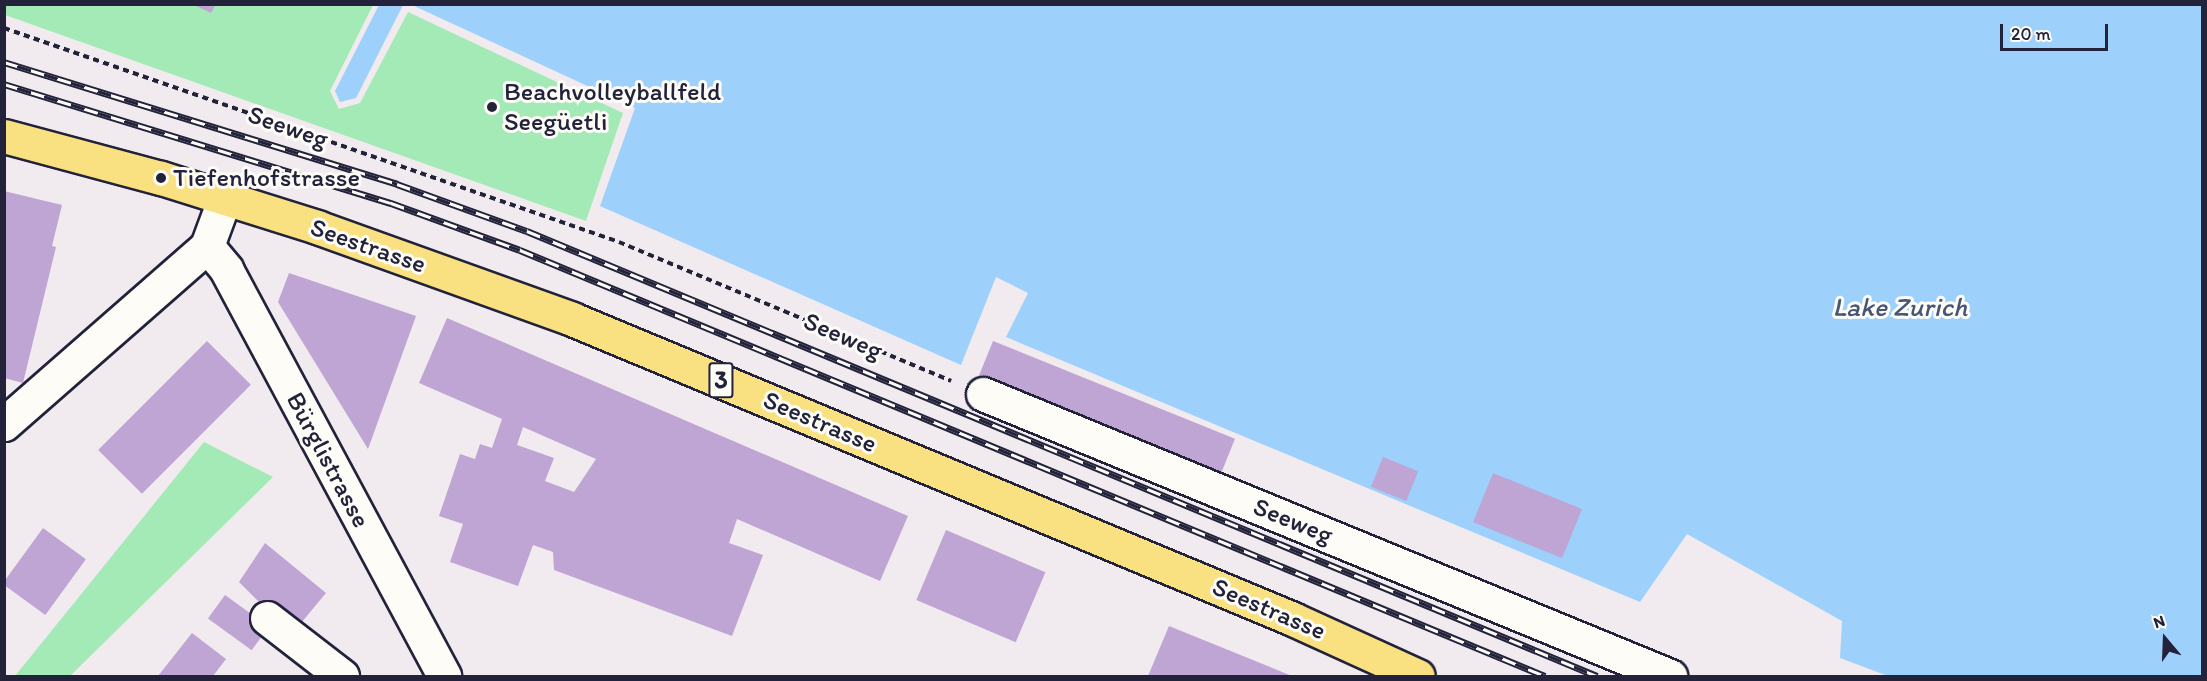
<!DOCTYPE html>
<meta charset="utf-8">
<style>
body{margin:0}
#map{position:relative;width:2207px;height:681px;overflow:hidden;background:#f1ebf0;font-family:Itim,sans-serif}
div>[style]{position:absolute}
.green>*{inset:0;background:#a4eab7}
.water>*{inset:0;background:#9dd0fb}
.building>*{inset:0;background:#bfa5d3;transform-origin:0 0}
.path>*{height:4px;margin-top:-2px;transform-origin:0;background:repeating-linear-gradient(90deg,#22223b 0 6px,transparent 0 10.5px)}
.roads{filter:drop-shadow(2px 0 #22223b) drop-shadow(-2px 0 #22223b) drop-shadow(0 2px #22223b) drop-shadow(0 -2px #22223b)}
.minor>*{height:33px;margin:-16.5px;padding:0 16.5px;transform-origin:16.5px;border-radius:16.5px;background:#fdfcf7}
.major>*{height:33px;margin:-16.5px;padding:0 16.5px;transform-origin:16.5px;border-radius:16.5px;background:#f9e181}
.rail>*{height:7px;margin-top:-3.5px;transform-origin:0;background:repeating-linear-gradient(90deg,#fdfcf7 0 14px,#22223b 0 28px);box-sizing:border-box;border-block:2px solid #22223b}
.dots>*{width:16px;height:16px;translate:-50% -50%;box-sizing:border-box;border:3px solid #fdfcf7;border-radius:50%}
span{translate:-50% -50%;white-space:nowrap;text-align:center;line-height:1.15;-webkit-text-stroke:6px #fdfcf7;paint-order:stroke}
.shield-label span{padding:2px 4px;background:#fdfcf7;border:2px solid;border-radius:4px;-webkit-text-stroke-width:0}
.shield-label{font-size:24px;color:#22223b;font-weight:700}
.poi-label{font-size:26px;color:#22223b}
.left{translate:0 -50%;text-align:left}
.street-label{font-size:26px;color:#22223b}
.water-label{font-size:27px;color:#475675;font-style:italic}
.frame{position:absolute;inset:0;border:6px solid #22223b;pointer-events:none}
.north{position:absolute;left:2135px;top:609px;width:60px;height:60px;-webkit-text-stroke:4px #fdfcf7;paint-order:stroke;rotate:341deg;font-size:16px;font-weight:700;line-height:24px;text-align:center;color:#22223b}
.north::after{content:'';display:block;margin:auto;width:21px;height:27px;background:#22223b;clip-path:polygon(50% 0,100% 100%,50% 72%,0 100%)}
.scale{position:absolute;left:2000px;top:24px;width:108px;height:27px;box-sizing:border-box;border:3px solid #22223b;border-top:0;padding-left:8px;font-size:18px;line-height:21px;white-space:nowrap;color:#22223b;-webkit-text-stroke:4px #fdfcf7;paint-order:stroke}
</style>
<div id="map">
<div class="green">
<i style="clip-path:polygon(5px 4px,373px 5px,330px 91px,339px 109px,360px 103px,408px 12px,623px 113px,586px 221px,5px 15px)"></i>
<i style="clip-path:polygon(204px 442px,273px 477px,70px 676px,15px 676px)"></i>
</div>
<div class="water">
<i style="clip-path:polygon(379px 5px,403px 5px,356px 98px,340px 102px,335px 91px)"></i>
<i style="clip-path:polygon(412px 5px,2202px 5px,2202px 676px,1888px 676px,1840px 658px,1842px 621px,1687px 534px,1640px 602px,1006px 337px,1028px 293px,996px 277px,961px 365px,600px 206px,635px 108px)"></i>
</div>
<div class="building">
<i style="clip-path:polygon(192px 4px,216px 4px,211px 13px)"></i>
<i style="clip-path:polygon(4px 191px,62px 205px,52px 246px,56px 247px,23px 383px,4px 378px)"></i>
<i style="clip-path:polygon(289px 273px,416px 316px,368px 449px,278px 302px)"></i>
<i style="clip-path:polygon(evenodd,447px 318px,908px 516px,880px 581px,737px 519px,729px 543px,763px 555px,732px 636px,554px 570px,553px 552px,533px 545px,518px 586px,450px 562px,463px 524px,439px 516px,460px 454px,475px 459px,480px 444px,492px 448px,502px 419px,419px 383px,447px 318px,523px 427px,596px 459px,574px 492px,545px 481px,554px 458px,517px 445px,523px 427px)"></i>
<i style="left:207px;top:341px;width:62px;height:154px;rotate:45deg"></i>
<i style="left:993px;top:341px;width:261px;height:43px;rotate:22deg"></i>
<i style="left:1383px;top:457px;width:38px;height:32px;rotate:22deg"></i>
<i style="left:1493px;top:473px;width:96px;height:53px;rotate:22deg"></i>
<i style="left:43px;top:528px;width:53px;height:69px;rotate:36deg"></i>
<i style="left:946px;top:530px;width:108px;height:76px;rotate:23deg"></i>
<i style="clip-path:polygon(265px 543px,326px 593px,301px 623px,278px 604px,270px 613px,239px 582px)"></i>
<i style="left:225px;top:595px;width:54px;height:29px;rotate:36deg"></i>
<i style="clip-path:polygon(1169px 626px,1292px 676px,1148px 676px)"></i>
<i style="clip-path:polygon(192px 633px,226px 659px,213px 676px,158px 676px)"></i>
</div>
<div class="path">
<i style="left:4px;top:28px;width:651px;rotate:19.19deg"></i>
<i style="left:619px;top:242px;width:360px;rotate:22.7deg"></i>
</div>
<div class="roads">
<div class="minor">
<i style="left:207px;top:246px;width:30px;rotate:50deg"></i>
<i style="left:226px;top:269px;width:462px;rotate:61.8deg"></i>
<i style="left:983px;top:394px;width:743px;rotate:22.32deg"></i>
<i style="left:4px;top:424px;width:270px;rotate:-41.2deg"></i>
<i style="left:207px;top:246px;width:49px;rotate:-69.7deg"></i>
<i style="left:267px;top:618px;width:95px;rotate:37.7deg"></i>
</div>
<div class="major">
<i style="left:4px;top:136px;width:163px;rotate:15deg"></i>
<i style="left:161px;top:178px;width:164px;rotate:17.4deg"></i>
<i style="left:317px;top:227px;width:271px;rotate:19.8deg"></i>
<i style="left:572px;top:319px;width:781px;rotate:22.59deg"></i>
<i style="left:1293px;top:619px;width:137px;rotate:24.5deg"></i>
</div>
</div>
<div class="rail">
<i style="left:4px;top:62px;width:412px;rotate:17.2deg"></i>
<i style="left:397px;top:184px;width:138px;rotate:19.9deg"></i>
<i style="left:527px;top:231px;width:1159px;rotate:22.58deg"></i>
<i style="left:4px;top:84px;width:405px;rotate:17.1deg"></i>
<i style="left:391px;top:203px;width:137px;rotate:20deg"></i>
<i style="left:520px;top:250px;width:1110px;rotate:22.57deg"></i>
</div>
<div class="dots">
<i style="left:492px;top:107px;background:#22223b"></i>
<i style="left:161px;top:178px;background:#22223b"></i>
</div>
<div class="shield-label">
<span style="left:721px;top:380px">3</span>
</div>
<div class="poi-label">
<span class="left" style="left:504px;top:107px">Beachvolleyballfeld<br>Seegüetli</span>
<span class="left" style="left:173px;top:178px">Tiefenhofstrasse</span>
</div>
<div class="street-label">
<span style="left:288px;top:127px;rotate:19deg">Seeweg</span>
<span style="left:368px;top:246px;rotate:19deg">Seestrasse</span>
<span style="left:843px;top:336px;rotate:23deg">Seeweg</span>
<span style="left:820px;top:422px;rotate:23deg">Seestrasse</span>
<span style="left:328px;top:460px;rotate:62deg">Bürglistrasse</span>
<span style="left:1293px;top:521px;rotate:22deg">Seeweg</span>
<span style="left:1269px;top:609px;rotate:23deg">Seestrasse</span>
</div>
<div class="water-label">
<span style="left:1900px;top:307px">Lake Zurich</span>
</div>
<div class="frame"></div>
<div class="north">N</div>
<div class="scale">20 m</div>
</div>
